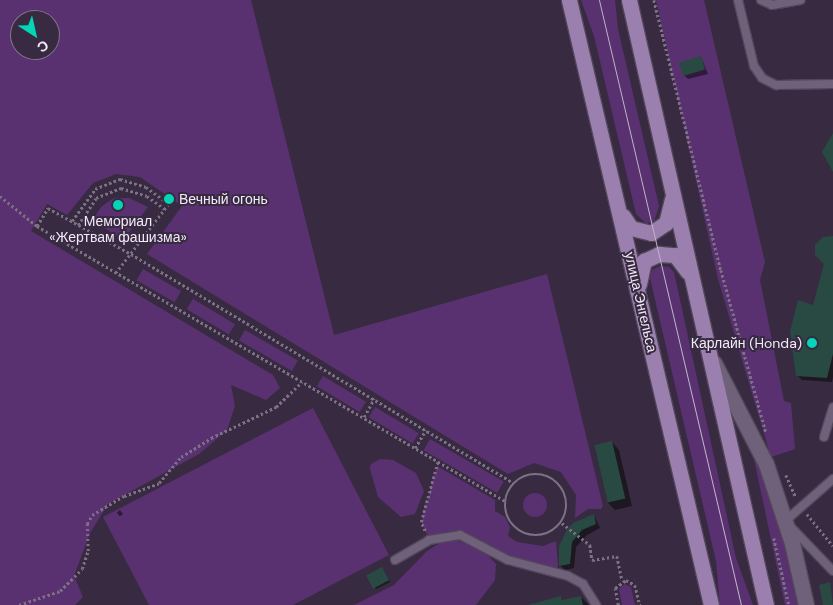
<!DOCTYPE html>
<meta charset="utf-8">
<style>
body{margin:0}
#map{position:relative;width:833px;height:605px;overflow:hidden;background:#382b41;font-family:"DM Sans",sans-serif}
div>[style]{position:absolute}
.green>*{inset:0;background:#593171;transform-origin:0 0}
.round{border-radius:50%}
.shadow>*{inset:0;background:#0007;transform-origin:0 0}
.building>*{inset:0;background:#284a42;transform-origin:0 0}
.path>*{height:2.5px;margin-top:-1.25px;transform-origin:0;background:repeating-linear-gradient(90deg,#7d7185 0 2.5px,transparent 0 5px)}
.path>.ring{margin:-1.25px;padding:0;box-sizing:content-box;background:none;border:2.5px solid #7d7185;border-radius:50%}
.roads{filter:drop-shadow(1px 0 #524759) drop-shadow(-1px 0 #524759) drop-shadow(0 1px #524759) drop-shadow(0 -1px #524759)}
.service>*{height:8px;margin:-4px;padding:0 4px;transform-origin:4px;border-radius:4px;background:#6f6179}
.minor>*{height:15px;margin:-7.5px;padding:0 7.5px;transform-origin:7.5px;border-radius:7.5px;background:#6f6179}
.primary>*{height:15px;margin:-7.5px;padding:0 7.5px;transform-origin:7.5px;border-radius:7.5px;background:#9b7fae}
.tram>*{height:1px;margin:-0.5px;padding:0 0.5px;transform-origin:0.5px;border-radius:0.5px;background:#c0b6c7}
.dots>*{width:14px;height:14px;translate:-50% -50%;box-sizing:border-box;border:2px solid #382b41;border-radius:50%}
span{translate:-50% -50%;white-space:nowrap;text-align:center;line-height:1.15;-webkit-text-stroke:4px #382b41;paint-order:stroke}
.poi-label{font-size:14px;color:#f3eaf9}
.left{translate:0 -50%;text-align:left}
.right{translate:-100% -50%;text-align:right}
.street-label{font-size:14px;color:#f3eaf9}
.north{position:absolute;left:10px;top:10px;width:50px;height:50px;box-sizing:border-box;background:#382b41;border:1px solid #83778b;border-radius:50%;rotate:145deg;font-size:14px;font-weight:700;line-height:20px;text-align:center;color:#f3eaf9}
.north::after{content:'';display:block;margin:auto;width:18px;height:22px;background:#04d5b6;clip-path:polygon(50% 0,100% 100%,50% 72%,0 100%)}
</style>
<div id="map">
<div class="green">
<i style="clip-path:polygon(evenodd,0 0,251px 0,334px 335px,547px 274px,603px 506px,601px 509px,588px 509px,575px 518px,576px 495px,561px 472px,534px 463px,508px 474px,147px 254px,182px 206px,140px 177px,116px 174px,93px 183px,67px 215px,47px 204px,31px 231px,273px 375px,280px 388px,266px 400px,231px 385px,235px 406px,227px 430px,199px 454px,108px 504px,90px 533px,74px 576px,83px 597px,75px 605px,0 605px,0 0,20px 20px,50px 20px,50px 50px,20px 50px,20px 20px)"></i>
<i style="clip-path:polygon(581px 0,615px 0,618px 29px,659px 206px,654px 222px,646px 223px,636px 214px,594px 36px)"></i>
<i style="clip-path:polygon(656px 0,704px 0,765px 262px,760px 280px,784px 401px,791px 403px,795px 449px,771px 457px,718px 279px)"></i>
<i style="clip-path:polygon(114px 198px,129px 198px,148px 207px,123px 240px,92px 220px,102px 206px)"></i>
<i style="clip-path:polygon(660px 266px,669px 267px,674px 272px,736px 558px,753px 605px,720px 605px,716px 561px,650px 278px,652px 270px)"></i>
<i style="left:143px;top:269px;width:44px;height:13px;rotate:30deg"></i>
<i style="left:193px;top:299px;width:49px;height:12px;rotate:31deg"></i>
<i style="left:245px;top:330px;width:61px;height:12px;rotate:30deg"></i>
<i style="left:323px;top:376px;width:50px;height:12px;rotate:31deg"></i>
<i style="left:375px;top:407px;width:51px;height:12px;rotate:31deg"></i>
<i style="clip-path:polygon(313px 408px,389px 555px,293px 605px,149px 605px,103px 517px)"></i>
<i style="left:430px;top:439px;width:85px;height:13px;rotate:30deg"></i>
<i style="clip-path:polygon(751px 445px,764px 469px,803px 605px,785px 605px)"></i>
<i style="clip-path:polygon(380px 459px,393px 460px,416px 473px,424px 491px,415px 514px,401px 517px,378px 497px,370px 469px,371px 464px)"></i>
<i style="clip-path:polygon(437px 466px,495px 500px,495px 511px,505px 517px,510px 527px,508px 536px,517px 542px,543px 546px,556px 541px,558px 566px,553px 571px,521px 565px,470px 537px,429px 539px,421px 522px)"></i>
<i class="round" style="left:523px;top:493px;width:24px;height:24px"></i>
<i style="clip-path:polygon(455px 540px,482px 549px,496px 564px,495px 580px,476px 605px,354px 605px,394px 585px,427px 551px,440px 543px)"></i>
<i style="clip-path:polygon(625px 584px,631px 587px,635px 605px,622px 605px,619px 589px)"></i>
</div>
<div class="shadow">
<i style="clip-path:polygon(701px 57px,708px 74px,688px 79px,683px 74px)"></i>
<i style="clip-path:polygon(833px 236px,833px 377px,832px 382px,802px 380px,797px 375px)"></i>
<i style="clip-path:polygon(612px 442px,619px 450px,632px 506px,615px 510px,608px 503px)"></i>
<i style="left:120px;top:510px;width:5px;height:4px;rotate:53deg"></i>
<i style="clip-path:polygon(594px 515px,600px 528px,587px 535px,576px 547px,574px 568px,565px 570px,560px 565px,563px 538px)"></i>
<i style="clip-path:polygon(383px 570px,390px 582px,376px 589px,374px 587px)"></i>
<i style="clip-path:polygon(829px 584px,833px 605px,825px 605px)"></i>
<i style="clip-path:polygon(581px 597px,589px 605px,531px 605px,561px 598px,564px 601px)"></i>
</div>
<div class="building">
<i style="left:701px;top:56px;width:14px;height:23px;rotate:73deg"></i>
<i style="clip-path:polygon(833px 133px,833px 172px,822px 152px)"></i>
<i style="clip-path:polygon(833px 236px,833px 354px,827px 378px,796px 376px,790px 332px,798px 300px,813px 305px,824px 264px,815px 255px,815px 245px,823px 237px)"></i>
<i style="left:612px;top:441px;width:59px;height:18px;rotate:77deg"></i>
<i style="clip-path:polygon(594px 514px,596px 524px,582px 530px,572px 542px,570px 564px,559px 566px,559px 546px,567px 530px,573px 523px)"></i>
<i style="left:382px;top:567px;width:15px;height:18px;rotate:62deg"></i>
<i style="clip-path:polygon(830px 582px,833px 605px,823px 605px,819px 585px)"></i>
<i style="clip-path:polygon(561px 596px,562px 600px,581px 596px,583px 605px,528px 605px)"></i>
</div>
<div class="path">
<i style="left:654px;top:0;width:278px;rotate:76.1deg"></i>
<i style="left:721px;top:270px;width:168px;rotate:74.5deg"></i>
<i style="left:0;top:196px;width:48px;rotate:39deg"></i>
<i style="left:37px;top:226px;width:543px;rotate:30.44deg"></i>
<i style="left:72px;top:221px;width:39px;rotate:-54deg"></i>
<i style="left:95px;top:189px;width:27px;rotate:-22deg"></i>
<i style="left:120px;top:179px;width:27px;rotate:17deg"></i>
<i style="left:146px;top:187px;width:29px;rotate:36deg"></i>
<i style="left:169px;top:204px;width:86px;rotate:127.4deg"></i>
<i style="left:78px;top:225px;width:32px;rotate:-56deg"></i>
<i style="left:96px;top:198px;width:27px;rotate:-22deg"></i>
<i style="left:121px;top:188px;width:27px;rotate:17deg"></i>
<i style="left:147px;top:196px;width:22px;rotate:36deg"></i>
<i style="left:37px;top:226px;width:21px;rotate:-59deg"></i>
<i style="left:48px;top:208px;width:95px;rotate:29deg"></i>
<i style="left:131px;top:254px;width:446px;rotate:30.9deg"></i>
<i style="left:364px;top:417px;width:21px;rotate:-61deg"></i>
<i style="left:415px;top:448px;width:21px;rotate:-59deg"></i>
<i class="ring" style="left:505px;top:474px;width:59.5px;height:59.5px"></i>
<i style="left:786px;top:475px;width:24px;rotate:66deg"></i>
<i style="left:807px;top:514px;width:41px;rotate:50.9deg"></i>
<i style="left:562px;top:523px;width:36px;rotate:38deg"></i>
<i style="left:590px;top:545px;width:15px;rotate:82deg"></i>
<i style="left:592px;top:560px;width:25px;rotate:-9deg"></i>
<i style="left:617px;top:556px;width:25px;rotate:78deg"></i>
<i style="left:425px;top:531px;width:10px;rotate:-114deg"></i>
<i style="left:421px;top:522px;width:63px;rotate:-74.4deg"></i>
<i style="left:774px;top:538px;width:69px;rotate:77.4deg"></i>
<i style="left:19px;top:605px;width:43px;rotate:-18.9deg"></i>
<i style="left:60px;top:591px;width:31px;rotate:-45deg"></i>
<i style="left:82px;top:569px;width:19px;rotate:-72deg"></i>
<i style="left:88px;top:551px;width:27px;rotate:-92deg"></i>
<i style="left:87px;top:524px;width:10px;rotate:-61deg"></i>
<i style="left:92px;top:515px;width:37px;rotate:-31deg"></i>
<i style="left:124px;top:496px;width:37px;rotate:-20deg"></i>
<i style="left:159px;top:483px;width:34px;rotate:-50deg"></i>
<i style="left:181px;top:457px;width:36px;rotate:-32deg"></i>
<i style="left:211px;top:438px;width:72px;rotate:-25.5deg"></i>
<i style="left:276px;top:407px;width:36px;rotate:-44deg"></i>
<i style="left:618px;top:605px;width:17px;rotate:-100deg"></i>
<i style="left:615px;top:588px;width:14px;rotate:-36deg"></i>
<i style="left:626px;top:580px;width:10px;rotate:29deg"></i>
<i style="left:635px;top:585px;width:21px;rotate:76deg"></i>
</div>
<div class="roads">
<div class="service">
<i style="left:738px;top:0;width:68px;rotate:76.4deg"></i>
<i style="left:754px;top:66px;width:14px;rotate:56deg"></i>
<i style="left:762px;top:78px;width:16px;rotate:27deg"></i>
<i style="left:776px;top:85px;width:57px;rotate:-1deg"></i>
<i style="left:761px;top:0;width:12px;rotate:24deg"></i>
<i style="left:772px;top:5px;width:29px;rotate:-10deg"></i>
<i style="left:824px;top:437px;width:31px;rotate:-73deg"></i>
<i style="left:833px;top:479px;width:64px;rotate:138.8deg"></i>
<i style="left:785px;top:521px;width:69px;rotate:46.2deg"></i>
<i style="left:395px;top:560px;width:39px;rotate:-30deg"></i>
<i style="left:429px;top:540px;width:31px;rotate:-9deg"></i>
<i style="left:460px;top:535px;width:54px;rotate:27.5deg"></i>
<i style="left:508px;top:560px;width:62px;rotate:14.9deg"></i>
<i style="left:568px;top:576px;width:17px;rotate:28deg"></i>
<i style="left:583px;top:584px;width:25px;rotate:58deg"></i>
</div>
<div class="minor">
<i style="left:714px;top:363px;width:114px;rotate:62.8deg"></i>
<i style="left:766px;top:464px;width:83px;rotate:71.8deg"></i>
<i style="left:792px;top:543px;width:64px;rotate:77.3deg"></i>
</div>
<div class="primary">
<i style="left:569px;top:0;width:621px;rotate:76.79deg"></i>
<i style="left:629px;top:0;width:620px;rotate:77.24deg"></i>
<i style="left:623px;top:216px;width:14px;rotate:56deg"></i>
<i style="left:631px;top:228px;width:21px;rotate:14deg"></i>
<i style="left:651px;top:233px;width:18px;rotate:-34deg"></i>
<i style="left:666px;top:223px;width:25px;rotate:-76deg"></i>
<i style="left:639px;top:284px;width:24px;rotate:-78deg"></i>
<i style="left:644px;top:261px;width:17px;rotate:-25deg"></i>
<i style="left:659px;top:254px;width:16px;rotate:4deg"></i>
<i style="left:675px;top:255px;width:21px;rotate:53deg"></i>
</div>
</div>
<div class="tram">
<i style="left:599px;top:0;width:621px;rotate:76.79deg"></i>
</div>
<div class="dots">
<i style="left:169px;top:199px;background:#04d5b6"></i>
<i style="left:118px;top:205px;background:#04d5b6"></i>
<i style="left:812px;top:343px;background:#04d5b6"></i>
</div>
<div class="poi-label">
<span class="left" style="left:179px;top:199px">Вечный огонь</span>
<span style="left:118px;top:229px">Мемориал<br>«Жертвам фашизма»</span>
<span class="right" style="left:802px;top:343px">Карлайн (Honda)</span>
</div>
<div class="street-label">
<span style="left:641px;top:302px;rotate:77deg">улица Энгельса</span>
</div>
<div class="north">С</div>
</div>
